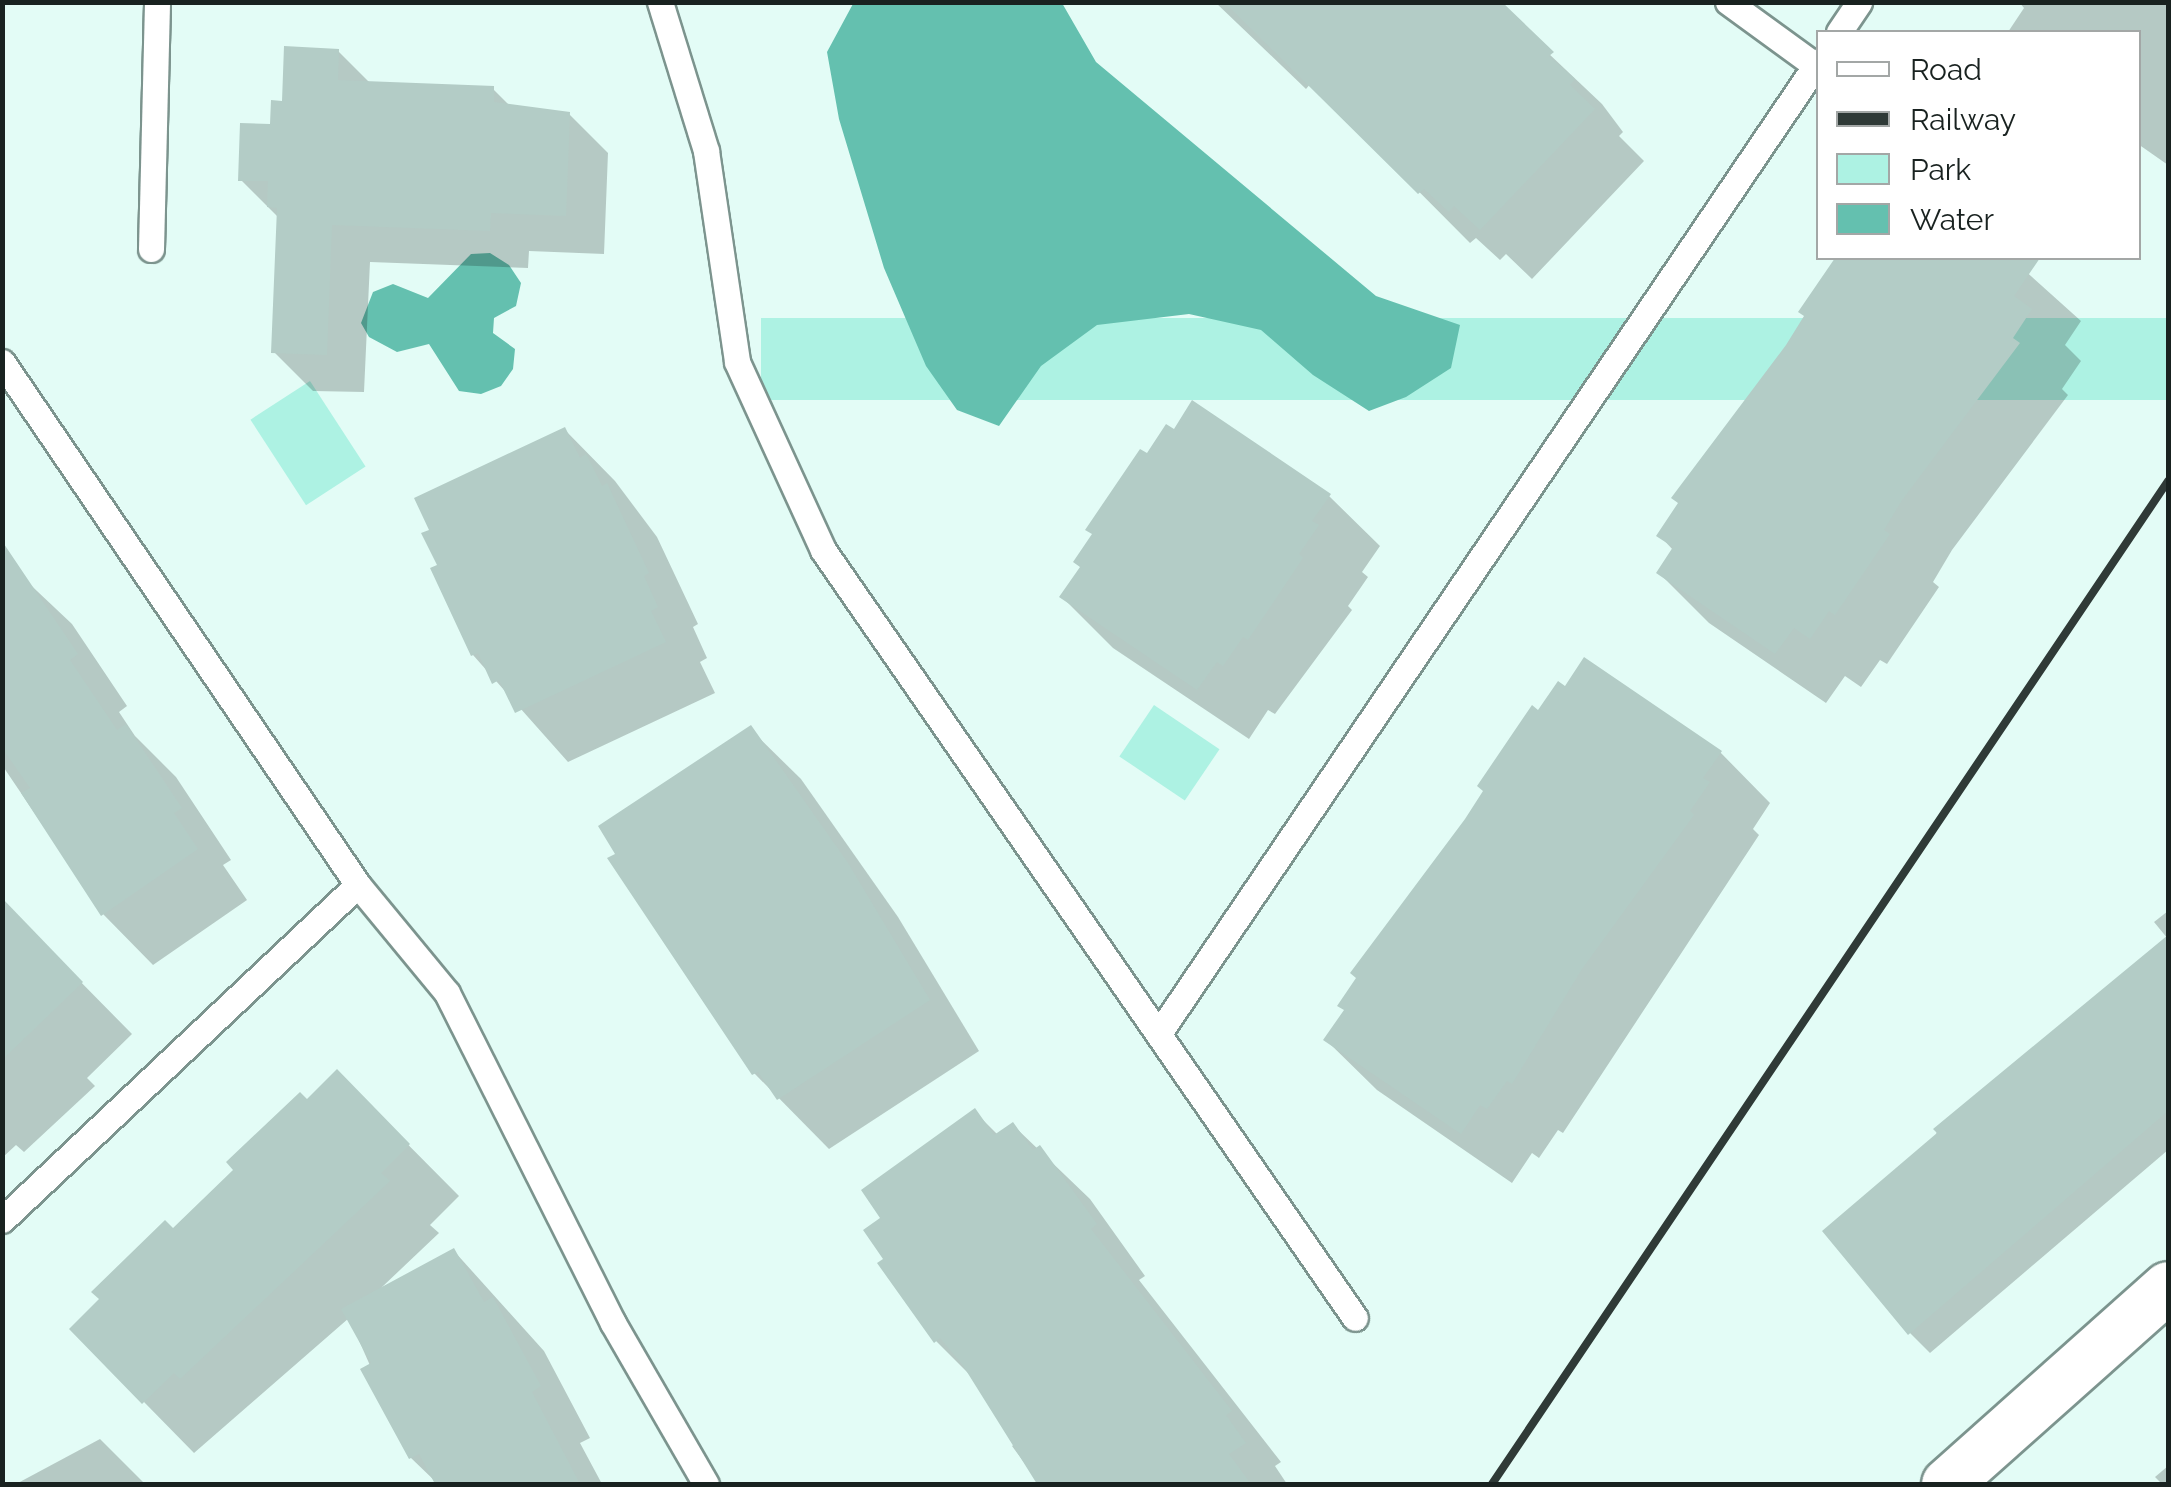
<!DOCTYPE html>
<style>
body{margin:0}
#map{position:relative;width:2171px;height:1487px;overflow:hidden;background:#e3fcf6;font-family:Raleway,sans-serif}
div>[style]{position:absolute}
.green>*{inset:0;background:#adf2e3;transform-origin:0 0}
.water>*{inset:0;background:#64c0af}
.shadow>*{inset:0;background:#0003}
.building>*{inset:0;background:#b3ccc6}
.roads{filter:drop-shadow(2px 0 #7c948e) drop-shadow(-2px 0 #7c948e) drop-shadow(0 2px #7c948e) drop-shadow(0 -2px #7c948e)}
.service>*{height:25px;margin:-12.5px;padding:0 12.5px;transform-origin:12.5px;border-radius:12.5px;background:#fff}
.minor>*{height:50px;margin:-25px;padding:0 25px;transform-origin:25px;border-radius:25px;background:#fff}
.rail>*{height:8px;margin:-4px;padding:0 4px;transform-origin:4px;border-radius:4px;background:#2f3a37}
span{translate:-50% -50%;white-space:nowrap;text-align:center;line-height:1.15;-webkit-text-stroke:8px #fff;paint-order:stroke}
.frame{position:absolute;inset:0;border:5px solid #192220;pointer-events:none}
.legend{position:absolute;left:1816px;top:30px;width:325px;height:230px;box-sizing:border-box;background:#fff;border:2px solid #a3a7a6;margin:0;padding:12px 18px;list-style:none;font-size:30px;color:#192220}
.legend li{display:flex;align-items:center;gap:20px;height:50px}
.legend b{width:50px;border:2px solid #a3a7a6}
</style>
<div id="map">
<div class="green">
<i style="left:2168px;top:318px;width:82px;height:1407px;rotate:90deg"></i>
<i style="left:310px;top:381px;width:102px;height:71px;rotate:57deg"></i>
<i style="left:1154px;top:705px;width:79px;height:62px;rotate:34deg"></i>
</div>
<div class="water">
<i style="clip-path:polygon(854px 2px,1062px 3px,1096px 62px,1376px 296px,1460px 325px,1451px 368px,1406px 397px,1369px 411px,1313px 375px,1261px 330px,1189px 314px,1097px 325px,1041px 366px,999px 426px,957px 410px,926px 366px,884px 268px,839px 119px,827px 52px)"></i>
<i style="clip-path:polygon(490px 253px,509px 265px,521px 283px,516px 306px,494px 318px,493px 333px,515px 349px,513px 369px,501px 386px,481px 394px,459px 391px,429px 344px,397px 352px,369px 337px,361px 323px,373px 292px,393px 284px,428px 298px,471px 254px)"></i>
</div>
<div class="shadow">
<i style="clip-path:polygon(1215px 2px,1494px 2px,1602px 104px,1623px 132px,1619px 136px,1644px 161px,1532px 279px,1506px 254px,1500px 260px,1476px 238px,1470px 243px,1311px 83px,1306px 89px)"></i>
<i style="clip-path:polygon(2019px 2px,2168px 2px,2168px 165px,2138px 144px,2138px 32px,2008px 32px,2024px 8px)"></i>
<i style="clip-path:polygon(338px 51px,371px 84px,493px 89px,511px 107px,569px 114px,608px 153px,604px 254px,529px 251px,528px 268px,370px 262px,364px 392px,313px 391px,274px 352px,279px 218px,241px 180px,284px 104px)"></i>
<i style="clip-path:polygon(1838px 258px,2011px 258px,2081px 321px,2065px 345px,2081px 361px,2062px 389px,2068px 395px,1952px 550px,1933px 582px,1939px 587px,1887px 664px,1880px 660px,1861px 687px,1845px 676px,1826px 703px,1709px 623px,1659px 573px,1674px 551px,1659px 535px,1807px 317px,1802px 312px)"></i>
<i style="clip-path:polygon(565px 430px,615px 481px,657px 537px,698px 624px,693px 627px,707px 658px,700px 662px,715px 693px,568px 762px,473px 655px)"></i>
<i style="clip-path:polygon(1329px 496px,1380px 546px,1362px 572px,1368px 577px,1348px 606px,1352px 610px,1275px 714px,1268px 710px,1249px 739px,1113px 648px,1062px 597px)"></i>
<i style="clip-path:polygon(2px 558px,72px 624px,127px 706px,119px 712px,135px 736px,176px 777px,231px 860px,223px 865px,247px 900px,153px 965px,103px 914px,2px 765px)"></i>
<i style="clip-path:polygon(750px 729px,801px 779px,898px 917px,979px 1051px,829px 1149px,754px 1073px)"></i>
<i style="clip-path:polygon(1720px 752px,1770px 803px,1753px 829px,1759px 835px,1563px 1133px,1558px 1130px,1539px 1158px,1532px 1153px,1512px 1183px,1377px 1090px,1326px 1040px)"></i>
<i style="clip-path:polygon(2px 902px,132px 1034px,87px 1078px,95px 1086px,24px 1152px,16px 1145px,2px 1158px)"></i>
<i style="clip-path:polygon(2168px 911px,2168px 1150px,1930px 1353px,1910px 1333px,1937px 1129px,2168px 939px,2154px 922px)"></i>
<i style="clip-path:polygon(337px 1073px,459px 1196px,430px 1225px,439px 1233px,381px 1288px,454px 1251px,544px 1351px,590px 1438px,580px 1443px,602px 1484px,438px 1484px,411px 1458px,349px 1318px,194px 1453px,144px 1402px,173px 1231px)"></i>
<i style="clip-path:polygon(974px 1111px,998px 1135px,1013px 1125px,1090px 1199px,1145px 1276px,1139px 1280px,1281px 1462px,1275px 1466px,1287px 1484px,1040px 1484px,1012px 1446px,1018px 1442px,977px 1382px,936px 1341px,887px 1260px,884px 1219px)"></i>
<i style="clip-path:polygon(100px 1439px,145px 1484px,16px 1484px)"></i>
<i style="clip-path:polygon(2168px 1466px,2168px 1484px,2162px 1484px,2155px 1477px)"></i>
</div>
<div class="building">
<i style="clip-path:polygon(1224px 2px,1502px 2px,1554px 52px,1549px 56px,1575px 79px,1570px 85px,1595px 109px,1480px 230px,1454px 206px,1449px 212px,1424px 189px,1418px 194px)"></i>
<i style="clip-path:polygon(284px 46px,339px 49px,338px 80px,494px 86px,494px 102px,570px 112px,566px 216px,491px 213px,490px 231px,332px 225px,327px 355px,271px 353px,277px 208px,267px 207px,268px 181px,238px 181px,240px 123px,270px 124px,271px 100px,282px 101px)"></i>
<i style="clip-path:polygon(1835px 258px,2040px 258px,2014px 296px,2032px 309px,2013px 338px,2020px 343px,1902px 500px,1884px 530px,1890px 534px,1835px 615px,1829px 611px,1810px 639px,1794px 628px,1775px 654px,1656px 573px,1673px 547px,1656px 536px,1678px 503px,1671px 498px,1786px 345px,1804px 316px,1798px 312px)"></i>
<i style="clip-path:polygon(1192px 400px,1331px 494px,1312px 521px,1319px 525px,1299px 554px,1303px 558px,1248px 640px,1243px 637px,1223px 666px,1217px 662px,1197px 690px,1059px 597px,1080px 567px,1073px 562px,1092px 534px,1085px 530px,1140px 449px,1147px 453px,1166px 424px,1174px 429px)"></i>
<i style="clip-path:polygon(565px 427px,580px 458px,586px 454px,602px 486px,607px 483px,649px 573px,644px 576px,658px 607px,651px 611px,666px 642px,515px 713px,499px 680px,492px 684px,478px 653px,471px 656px,430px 568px,437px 565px,421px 533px,429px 530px,414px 498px)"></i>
<i style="clip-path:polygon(2px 541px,78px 654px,70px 660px,117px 730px,126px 724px,182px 808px,174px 813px,198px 849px,101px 916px,21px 793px,30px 788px,2px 748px)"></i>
<i style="clip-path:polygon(1584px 657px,1722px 751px,1703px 778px,1710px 782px,1690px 811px,1694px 815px,1582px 969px,1512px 1084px,1507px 1081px,1487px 1109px,1480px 1105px,1461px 1134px,1323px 1040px,1344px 1010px,1337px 1006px,1356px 978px,1350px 973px,1465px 819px,1483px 791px,1477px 786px,1532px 705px,1538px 710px,1558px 681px,1565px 686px)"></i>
<i style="clip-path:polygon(751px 725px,848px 863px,930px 1000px,777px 1100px,758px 1072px,752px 1075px,607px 858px,615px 854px,598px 826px)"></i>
<i style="clip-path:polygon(2px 898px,83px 982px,2px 1060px)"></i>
<i style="clip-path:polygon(2168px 935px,2168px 1111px,1908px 1335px,1822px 1231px,1937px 1133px,1933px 1129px)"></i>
<i style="clip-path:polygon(337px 1069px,410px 1144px,381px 1173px,390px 1181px,180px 1379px,174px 1373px,142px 1404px,69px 1329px,99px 1299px,91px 1292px,165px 1220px,173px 1228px,233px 1170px,226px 1162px,300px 1092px,307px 1099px)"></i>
<i style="clip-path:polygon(975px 1108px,994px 1135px,1013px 1122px,1033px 1150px,1040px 1145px,1097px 1224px,1091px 1229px,1232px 1411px,1226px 1415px,1246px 1443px,1229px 1454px,1251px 1484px,1037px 1484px,962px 1364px,940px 1338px,934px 1343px,877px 1263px,883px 1259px,863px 1230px,880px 1218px,861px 1190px)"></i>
<i style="clip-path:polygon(454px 1248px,484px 1302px,493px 1297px,541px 1386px,532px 1392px,580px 1484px,435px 1484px,419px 1454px,409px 1459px,360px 1369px,371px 1363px,341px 1309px)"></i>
</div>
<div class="roads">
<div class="service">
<i style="left:660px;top:2px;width:156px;rotate:72.8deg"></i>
<i style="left:706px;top:151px;width:213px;rotate:81.6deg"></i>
<i style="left:737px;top:362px;width:207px;rotate:65.4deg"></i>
<i style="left:823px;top:550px;width:934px;rotate:55.29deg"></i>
<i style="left:1728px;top:2px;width:109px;rotate:36deg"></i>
<i style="left:1839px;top:32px;width:36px;rotate:-56deg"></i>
<i style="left:151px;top:249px;width:247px;rotate:-88.6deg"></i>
<i style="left:2px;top:362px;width:633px;rotate:55.76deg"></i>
<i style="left:358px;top:885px;width:140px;rotate:50.5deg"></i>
<i style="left:447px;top:993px;width:369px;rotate:63.3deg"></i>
<i style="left:613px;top:1323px;width:186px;rotate:60deg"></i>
<i style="left:1159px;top:1033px;width:1174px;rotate:-55.84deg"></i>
<i style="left:2px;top:1220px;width:489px;rotate:-43.3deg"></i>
</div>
<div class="minor">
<i style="left:1947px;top:1484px;width:296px;rotate:-41.7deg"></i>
</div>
</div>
<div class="rail">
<i style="left:1492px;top:1484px;width:1210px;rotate:-56.02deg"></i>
</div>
<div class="frame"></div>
<ul class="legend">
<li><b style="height:12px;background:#fff"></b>Road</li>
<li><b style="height:12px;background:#2f3a37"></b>Railway</li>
<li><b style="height:28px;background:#adf2e3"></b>Park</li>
<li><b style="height:28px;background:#64c0af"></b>Water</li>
</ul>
</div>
